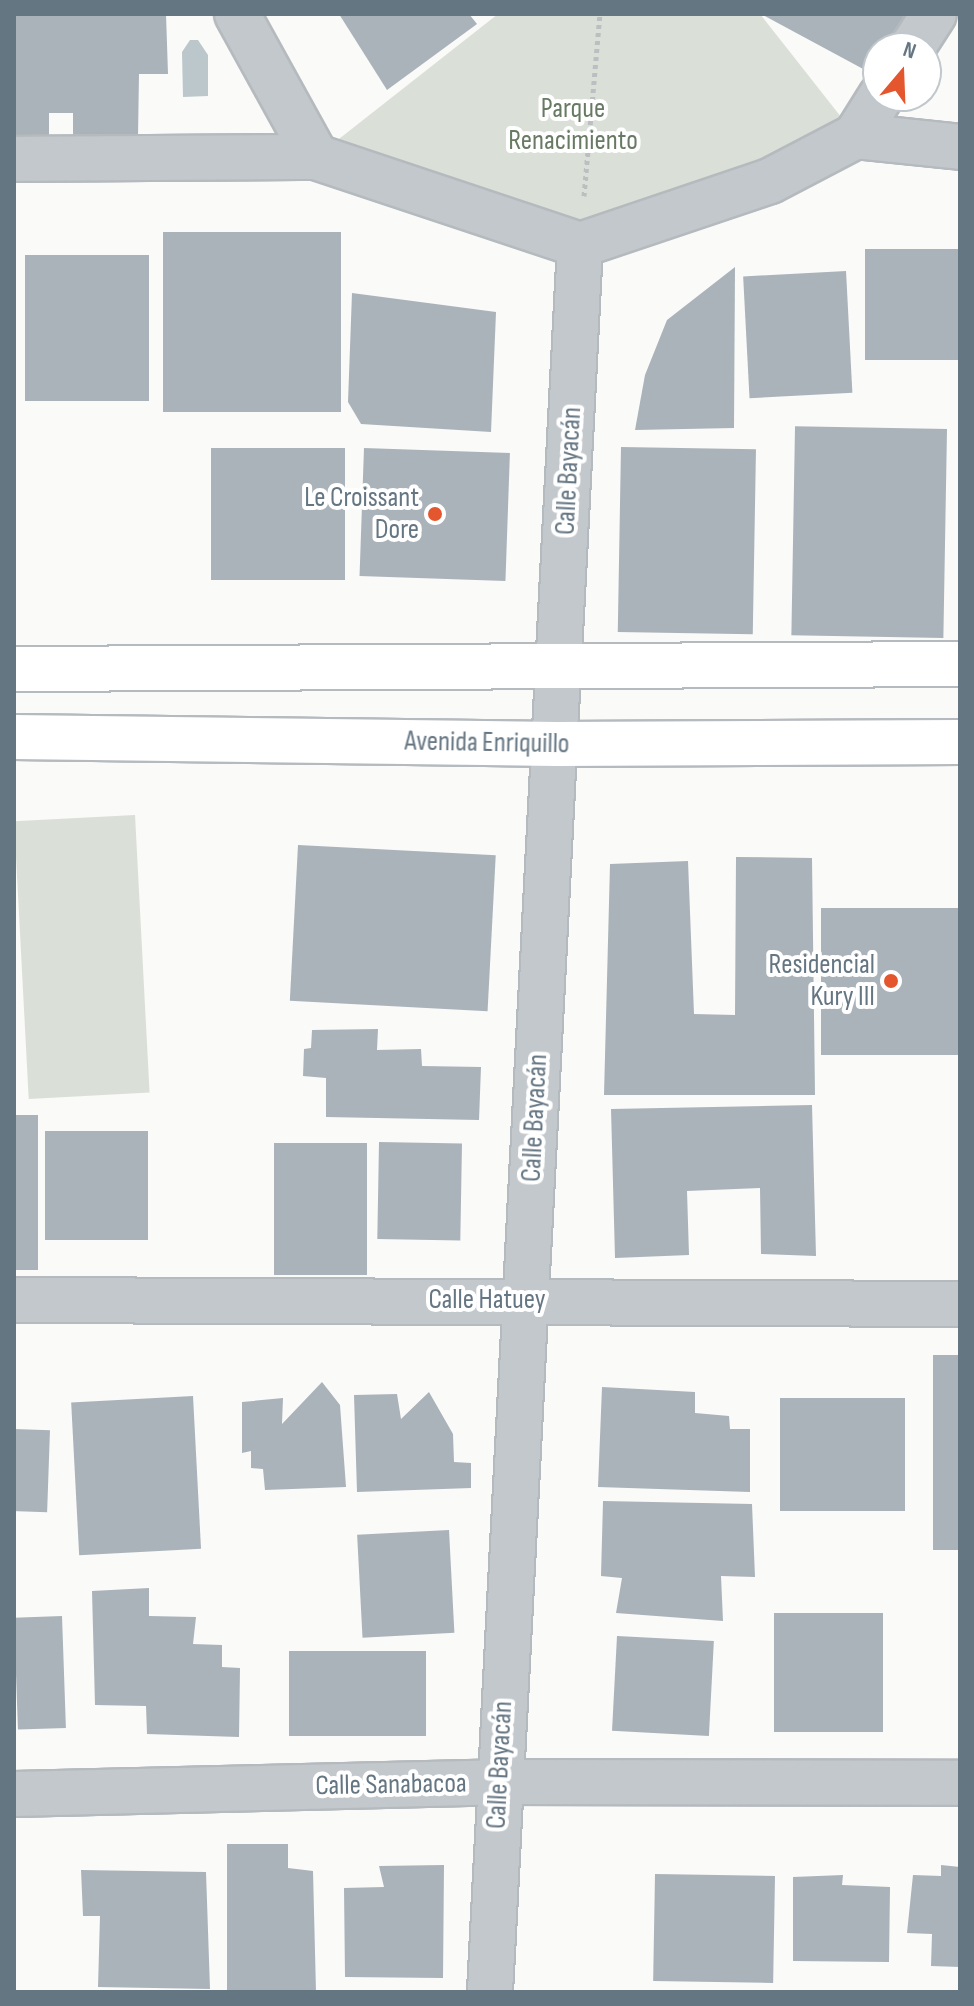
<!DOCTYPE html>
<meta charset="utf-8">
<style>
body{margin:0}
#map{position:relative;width:974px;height:2006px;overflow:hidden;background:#fafaf8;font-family:"Sofia Sans Condensed",sans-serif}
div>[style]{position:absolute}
.green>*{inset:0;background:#dadfd7;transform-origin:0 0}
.water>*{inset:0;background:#bbc7cb}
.building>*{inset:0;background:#aab3b9;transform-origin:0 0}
.path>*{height:5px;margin-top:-2.5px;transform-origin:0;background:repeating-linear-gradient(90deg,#bbbfc2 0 4px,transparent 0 8px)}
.roads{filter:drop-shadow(2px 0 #b5babe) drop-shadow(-2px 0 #b5babe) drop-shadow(0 2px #b5babe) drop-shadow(0 -2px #b5babe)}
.minor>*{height:44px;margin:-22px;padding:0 22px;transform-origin:22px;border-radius:22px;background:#c3c8cc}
.major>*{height:44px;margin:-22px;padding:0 22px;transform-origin:22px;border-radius:22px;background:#fff}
.dots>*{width:22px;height:22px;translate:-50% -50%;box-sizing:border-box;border:4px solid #fff;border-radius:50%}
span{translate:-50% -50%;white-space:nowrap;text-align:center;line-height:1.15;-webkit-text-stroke:8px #fff;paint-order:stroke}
.park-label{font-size:28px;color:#687a64}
.street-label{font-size:28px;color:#657683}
.poi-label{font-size:28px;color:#657683}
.right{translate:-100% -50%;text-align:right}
.frame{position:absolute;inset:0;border:16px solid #657683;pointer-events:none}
.north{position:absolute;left:862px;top:32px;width:80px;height:80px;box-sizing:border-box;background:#fff;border:2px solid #c1c8cd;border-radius:50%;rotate:19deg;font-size:22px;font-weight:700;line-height:32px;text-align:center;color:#657683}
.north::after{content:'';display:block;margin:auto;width:28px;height:36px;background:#e4572e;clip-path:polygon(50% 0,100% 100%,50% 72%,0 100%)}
</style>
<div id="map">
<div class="green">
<i style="clip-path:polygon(498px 14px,760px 14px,856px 136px,580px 245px,316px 157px)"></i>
<i style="left:135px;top:815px;width:278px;height:121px;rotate:87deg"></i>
</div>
<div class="water">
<i style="clip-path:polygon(190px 40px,198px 40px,208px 55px,208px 96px,183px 97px,182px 52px)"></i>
</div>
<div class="building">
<i style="clip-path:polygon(14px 14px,166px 14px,168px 74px,139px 74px,138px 136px,73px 136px,73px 113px,49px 113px,49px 137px,14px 136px)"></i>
<i style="clip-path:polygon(339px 14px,469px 14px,477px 24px,387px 90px)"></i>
<i style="clip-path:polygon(761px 14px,925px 14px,904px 48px,878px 48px,878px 77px)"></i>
<i style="left:163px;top:232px;width:178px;height:180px"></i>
<i style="left:960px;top:249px;width:111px;height:95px;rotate:90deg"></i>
<i style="left:25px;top:255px;width:124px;height:146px"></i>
<i style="clip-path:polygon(735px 267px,734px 428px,635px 430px,645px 375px,667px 320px)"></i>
<i style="left:846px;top:271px;width:122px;height:103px;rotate:87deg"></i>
<i style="clip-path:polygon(352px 293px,496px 312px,491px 432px,361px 424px,348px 402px)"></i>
<i style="left:947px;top:429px;width:209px;height:152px;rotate:91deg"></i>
<i style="left:621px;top:447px;width:135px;height:185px;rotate:1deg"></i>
<i style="left:211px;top:448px;width:134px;height:132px"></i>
<i style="left:364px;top:448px;width:146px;height:128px;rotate:2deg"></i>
<i style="left:298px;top:845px;width:198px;height:156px;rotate:3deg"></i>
<i style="clip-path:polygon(736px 857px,812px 858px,815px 1095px,604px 1095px,610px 864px,688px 861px,694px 1014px,735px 1015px)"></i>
<i style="left:821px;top:908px;width:139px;height:147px"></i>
<i style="clip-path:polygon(378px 1029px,377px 1050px,421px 1049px,422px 1066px,481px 1067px,479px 1120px,326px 1117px,326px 1078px,303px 1076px,304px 1049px,311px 1048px,312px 1030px)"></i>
<i style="clip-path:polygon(812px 1105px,816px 1256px,761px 1254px,760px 1188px,687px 1191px,689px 1255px,615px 1258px,611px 1109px)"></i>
<i style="left:14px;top:1115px;width:24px;height:155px"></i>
<i style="left:45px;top:1131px;width:103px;height:109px"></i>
<i style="left:379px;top:1142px;width:83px;height:97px;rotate:1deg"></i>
<i style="left:367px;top:1143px;width:132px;height:93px;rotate:90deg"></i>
<i style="left:933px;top:1355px;width:27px;height:195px"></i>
<i style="clip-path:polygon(322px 1382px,340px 1405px,346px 1487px,265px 1490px,263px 1469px,251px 1468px,251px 1451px,242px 1453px,242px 1402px,283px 1398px,282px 1424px)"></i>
<i style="clip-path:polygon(602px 1387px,695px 1392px,695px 1413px,729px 1416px,730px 1429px,750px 1429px,750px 1492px,598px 1487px)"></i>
<i style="clip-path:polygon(429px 1392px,453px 1434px,454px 1462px,471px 1463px,471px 1488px,357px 1492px,354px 1395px,397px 1394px,401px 1419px)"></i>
<i style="left:193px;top:1396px;width:153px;height:122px;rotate:87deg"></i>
<i style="left:780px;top:1398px;width:125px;height:113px"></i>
<i style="left:14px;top:1429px;width:36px;height:82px;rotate:2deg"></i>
<i style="clip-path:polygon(603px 1501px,752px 1504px,755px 1577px,721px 1576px,723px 1621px,616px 1613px,622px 1578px,601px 1576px)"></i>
<i style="left:449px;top:1530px;width:103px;height:92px;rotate:87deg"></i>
<i style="clip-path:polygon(149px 1588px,149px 1616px,196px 1617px,193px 1644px,222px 1645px,222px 1667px,240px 1668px,239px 1737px,147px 1734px,146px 1706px,95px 1705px,92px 1591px)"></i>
<i style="left:883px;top:1613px;width:119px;height:109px;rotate:90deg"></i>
<i style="left:62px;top:1616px;width:112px;height:48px;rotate:88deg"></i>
<i style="left:617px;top:1636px;width:97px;height:95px;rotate:3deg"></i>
<i style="left:289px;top:1651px;width:137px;height:85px"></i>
<i style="clip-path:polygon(227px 1844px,288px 1844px,288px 1868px,313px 1871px,316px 1992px,227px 1990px)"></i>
<i style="clip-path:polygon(444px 1865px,443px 1978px,345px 1977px,344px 1888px,384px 1887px,379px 1866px)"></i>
<i style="clip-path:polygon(941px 1865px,960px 1867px,960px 1967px,931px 1966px,932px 1934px,907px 1933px,913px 1875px,941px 1876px)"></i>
<i style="clip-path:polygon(81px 1870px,206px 1872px,210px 1989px,98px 1987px,100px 1916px,83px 1916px)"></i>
<i style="clip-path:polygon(843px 1875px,842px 1885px,890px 1887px,889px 1962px,793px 1961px,793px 1877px)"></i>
<i style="left:775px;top:1876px;width:107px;height:120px;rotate:91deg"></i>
</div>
<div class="path">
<i style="left:584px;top:196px;width:183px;rotate:-85deg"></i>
</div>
<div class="roads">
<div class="minor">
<i style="left:237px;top:14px;width:163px;rotate:61.1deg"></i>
<i style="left:912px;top:48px;width:40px;rotate:-57.1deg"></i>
<i style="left:856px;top:136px;width:47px;rotate:-58deg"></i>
<i style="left:14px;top:159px;width:302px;rotate:-0.4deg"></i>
<i style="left:316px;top:157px;width:278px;rotate:18.4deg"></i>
<i style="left:580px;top:245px;width:200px;rotate:-18.6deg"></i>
<i style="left:770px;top:181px;width:97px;rotate:-27.6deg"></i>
<i style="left:856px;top:136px;width:105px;rotate:6deg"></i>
<i style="left:14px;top:1300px;width:946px;rotate:0.24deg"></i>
<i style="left:14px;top:1794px;width:485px;rotate:-1.4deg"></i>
<i style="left:499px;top:1782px;width:461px;rotate:0.1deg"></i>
<i style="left:490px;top:1992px;width:1749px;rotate:-87.05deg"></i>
</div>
<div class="major">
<i style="left:14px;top:669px;width:946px;rotate:-0.3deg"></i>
<i style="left:14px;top:737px;width:543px;rotate:0.74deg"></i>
<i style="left:557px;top:744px;width:403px;rotate:-0.3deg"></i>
</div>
</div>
<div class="dots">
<i style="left:435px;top:514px;background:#e4572e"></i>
<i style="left:891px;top:981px;background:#e4572e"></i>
</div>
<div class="park-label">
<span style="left:573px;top:125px">Parque<br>Renacimiento</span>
</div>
<div class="street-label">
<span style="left:569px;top:471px;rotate:-87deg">Calle Bayacán</span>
<span style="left:487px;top:743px;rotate:1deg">Avenida Enriquillo</span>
<span style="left:535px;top:1118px;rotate:-87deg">Calle Bayacán</span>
<span style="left:487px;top:1300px">Calle Hatuey</span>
<span style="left:500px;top:1765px;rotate:-87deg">Calle Bayacán</span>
<span style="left:391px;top:1785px;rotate:-1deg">Calle Sanabacoa</span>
</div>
<div class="poi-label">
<span class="right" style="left:419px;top:514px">Le Croissant<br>Dore</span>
<span class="right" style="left:875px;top:981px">Residencial<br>Kury III</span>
</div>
<div class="frame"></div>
<div class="north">N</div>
</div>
